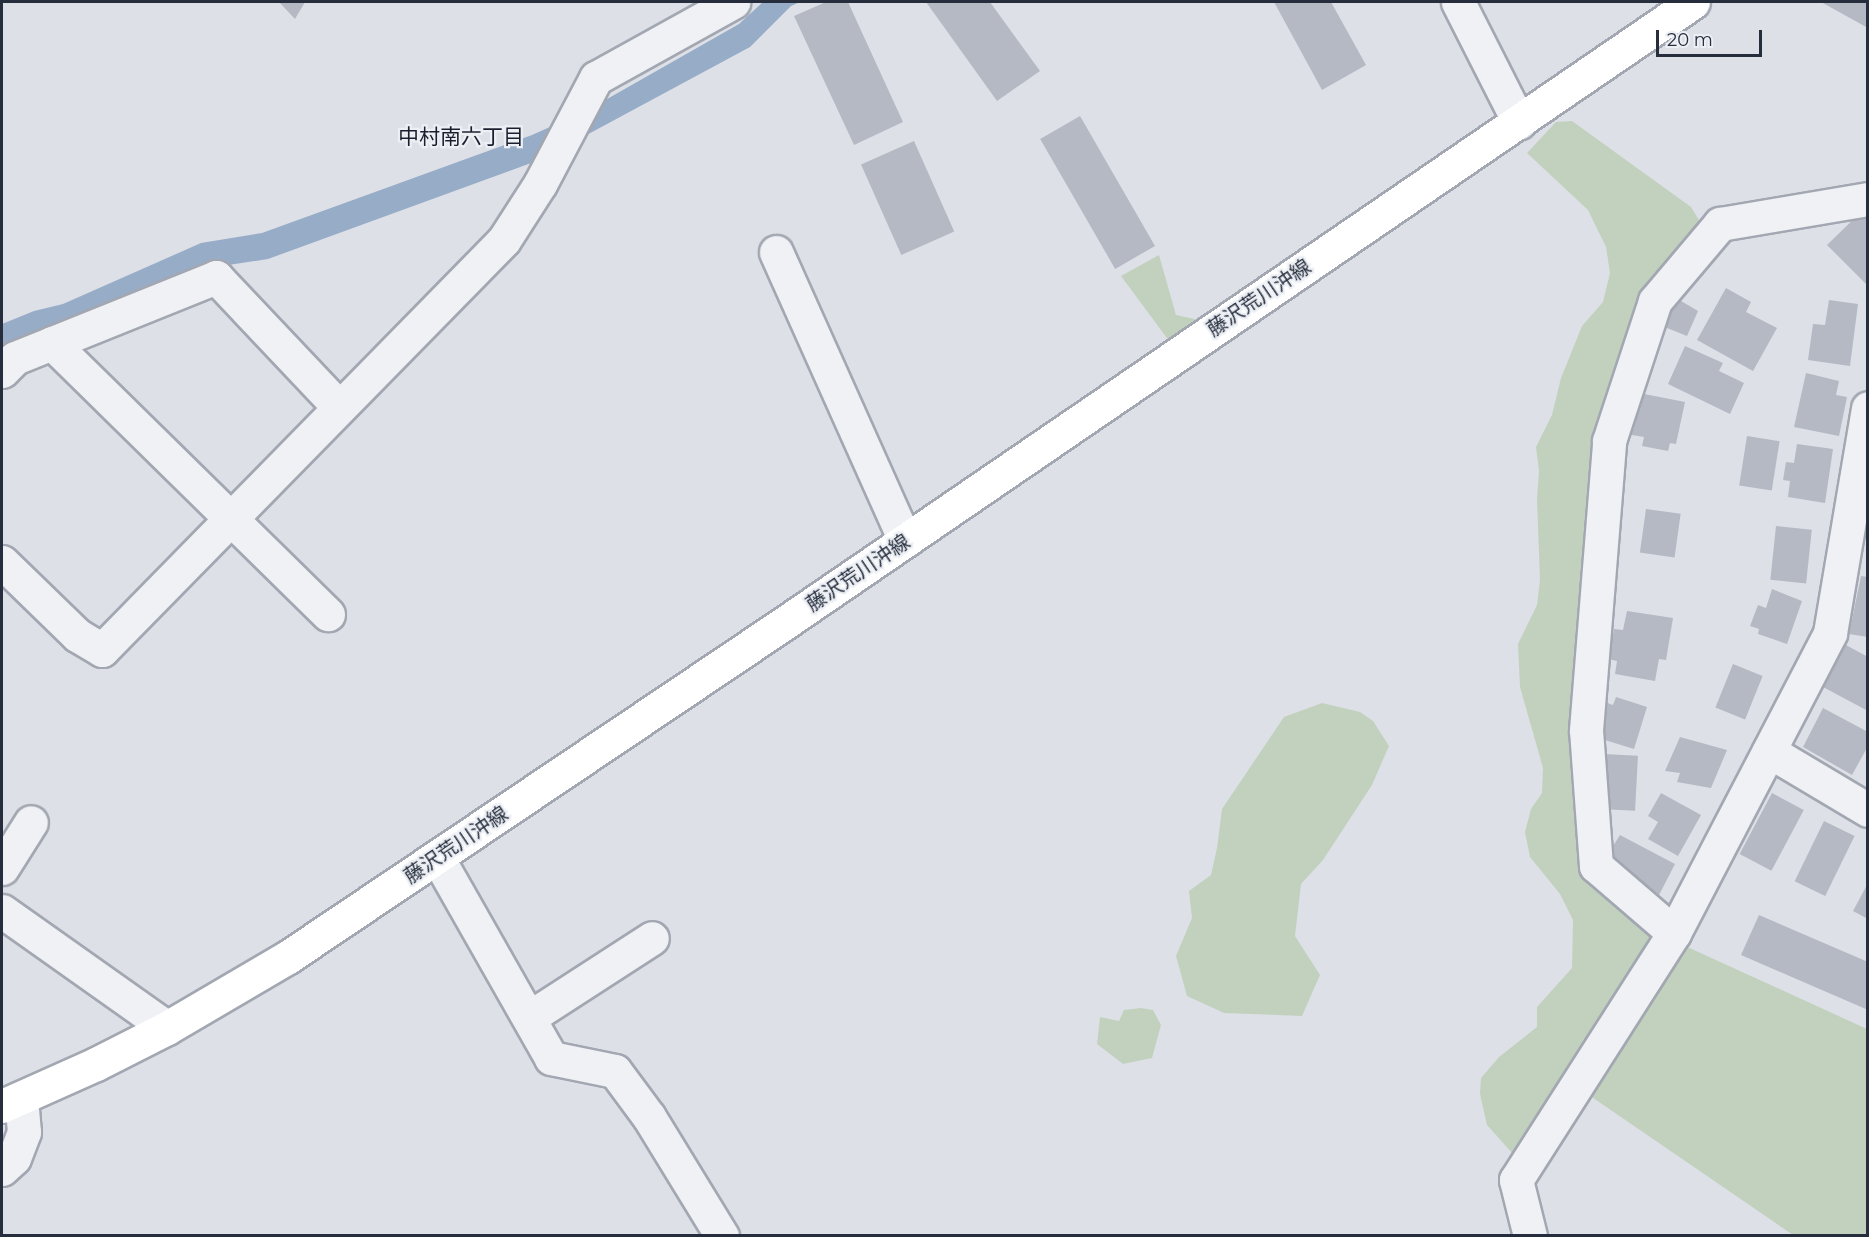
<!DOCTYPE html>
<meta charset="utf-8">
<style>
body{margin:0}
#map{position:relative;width:1869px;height:1237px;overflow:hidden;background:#dde0e7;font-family:Montserrat,"Noto Sans JP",sans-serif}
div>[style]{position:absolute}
.green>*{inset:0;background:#c2d1be}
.water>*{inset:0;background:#97acc7}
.building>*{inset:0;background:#b4b9c3;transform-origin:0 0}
.roads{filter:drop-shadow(2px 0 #a2a7b1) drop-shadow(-2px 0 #a2a7b1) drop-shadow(0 2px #a2a7b1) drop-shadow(0 -2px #a2a7b1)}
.street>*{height:33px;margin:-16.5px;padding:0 16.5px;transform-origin:16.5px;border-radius:16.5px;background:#eff1f5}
.secondary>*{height:33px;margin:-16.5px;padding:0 16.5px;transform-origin:16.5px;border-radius:16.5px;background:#fff}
span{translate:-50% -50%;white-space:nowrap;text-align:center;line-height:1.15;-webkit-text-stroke:4.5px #eceff4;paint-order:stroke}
.street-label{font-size:20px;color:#262e3d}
.neighbourhood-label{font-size:21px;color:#191f2e}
.frame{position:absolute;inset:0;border:3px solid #262e3d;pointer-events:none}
.scale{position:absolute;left:1656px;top:30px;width:106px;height:27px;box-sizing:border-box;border:3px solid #262e3d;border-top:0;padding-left:8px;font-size:18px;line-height:21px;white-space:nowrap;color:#262e3d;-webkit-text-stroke:4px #eceff4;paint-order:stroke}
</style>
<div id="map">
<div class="green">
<i style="clip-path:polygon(1572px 121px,1691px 207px,1702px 225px,1631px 336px,1585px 868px,1663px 934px,1513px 1154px,1487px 1125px,1480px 1094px,1481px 1078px,1499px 1057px,1537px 1027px,1537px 1007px,1572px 968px,1573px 920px,1560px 894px,1530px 857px,1525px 832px,1531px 809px,1542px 793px,1543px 768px,1520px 687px,1518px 644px,1537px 605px,1540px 580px,1537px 499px,1539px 471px,1536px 447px,1552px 415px,1561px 378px,1582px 326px,1603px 302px,1610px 273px,1606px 247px,1588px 210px,1527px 153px,1556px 122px)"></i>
<i style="clip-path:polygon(1159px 255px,1176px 315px,1208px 322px,1175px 349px,1121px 276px)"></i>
<i style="clip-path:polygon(1322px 703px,1360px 712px,1373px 721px,1389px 746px,1372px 785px,1323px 860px,1301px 884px,1295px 936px,1320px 975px,1302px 1016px,1224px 1013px,1187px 996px,1176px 956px,1192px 918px,1189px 891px,1211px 875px,1217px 848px,1222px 809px,1284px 717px)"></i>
<i style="clip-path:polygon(1683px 945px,1867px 1029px,1867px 1235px,1793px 1235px,1583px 1091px)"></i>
<i style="clip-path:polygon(1141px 1008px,1153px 1010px,1161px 1025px,1152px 1058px,1123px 1064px,1097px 1044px,1100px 1017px,1119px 1021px,1124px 1010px)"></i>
</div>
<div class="water">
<i style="clip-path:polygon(763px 2px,800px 2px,791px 6px,750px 47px,542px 159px,268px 259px,209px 268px,2px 354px,2px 324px,34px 311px,63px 304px,201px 243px,262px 233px,532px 135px,586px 111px,739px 24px)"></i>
</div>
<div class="building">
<i style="clip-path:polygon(279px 2px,305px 2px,295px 19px)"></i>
<i style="clip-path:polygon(826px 2px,848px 2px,903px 122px,854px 145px,794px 16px)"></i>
<i style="clip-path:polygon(926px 2px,990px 2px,1040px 71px,997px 101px)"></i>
<i style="clip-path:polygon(1274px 2px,1331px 2px,1366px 65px,1322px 90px)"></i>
<i style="clip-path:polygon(1821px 2px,1868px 2px,1868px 28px)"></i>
<i style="left:1080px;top:116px;width:150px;height:46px;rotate:60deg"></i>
<i style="left:914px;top:141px;width:99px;height:58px;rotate:66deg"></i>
<i style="clip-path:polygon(1862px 211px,1868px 216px,1868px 286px,1827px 245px)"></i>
<i style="clip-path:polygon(1726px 288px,1751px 302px,1746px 312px,1777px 328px,1753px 371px,1697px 340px)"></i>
<i style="clip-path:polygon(1676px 298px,1698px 311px,1687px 336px,1662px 326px)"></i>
<i style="clip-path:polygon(1829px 300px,1858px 304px,1850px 366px,1808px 360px,1813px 324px,1825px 325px)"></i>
<i style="clip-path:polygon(1685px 346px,1723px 363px,1719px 371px,1744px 383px,1730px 414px,1668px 384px)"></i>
<i style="clip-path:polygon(1806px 373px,1839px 381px,1836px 395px,1847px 397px,1839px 436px,1794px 427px)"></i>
<i style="clip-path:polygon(1634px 392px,1685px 402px,1676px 444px,1670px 443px,1668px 451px,1642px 446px,1644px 437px,1626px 434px)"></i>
<i style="left:1747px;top:436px;width:33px;height:50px;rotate:9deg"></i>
<i style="clip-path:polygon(1797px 444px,1833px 449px,1825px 503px,1788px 497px,1790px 481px,1783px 480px,1786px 462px,1794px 463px)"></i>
<i style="left:1646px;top:509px;width:35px;height:44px;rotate:8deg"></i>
<i style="left:1776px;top:526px;width:36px;height:54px;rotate:6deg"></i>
<i style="clip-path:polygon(1861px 576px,1868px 577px,1868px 637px,1849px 634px)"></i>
<i style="clip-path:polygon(1772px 589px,1802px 601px,1787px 644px,1758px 634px,1759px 629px,1750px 626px,1758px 605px,1766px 608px)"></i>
<i style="clip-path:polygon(1627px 611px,1673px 618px,1666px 660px,1659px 659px,1655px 681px,1615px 674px,1617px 661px,1608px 659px,1614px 629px,1623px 630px)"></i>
<i style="clip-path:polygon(1846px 645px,1868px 657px,1868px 711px,1823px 687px)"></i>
<i style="left:1733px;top:664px;width:32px;height:47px;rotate:22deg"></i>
<i style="clip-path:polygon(1616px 697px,1647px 707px,1634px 749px,1592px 736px,1602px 701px,1613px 705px)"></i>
<i style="clip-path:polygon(1823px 708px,1868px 732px,1868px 746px,1852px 775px,1803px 747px)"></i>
<i style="clip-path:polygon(1680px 737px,1727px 750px,1711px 788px,1677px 782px,1680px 773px,1665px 771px)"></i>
<i style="left:1603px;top:754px;width:35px;height:55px;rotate:3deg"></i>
<i style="clip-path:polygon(1661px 793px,1701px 815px,1678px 856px,1648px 839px,1658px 822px,1648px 816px)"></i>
<i style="left:1772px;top:793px;width:36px;height:69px;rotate:28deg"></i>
<i style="left:1824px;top:821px;width:34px;height:67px;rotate:26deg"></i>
<i style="clip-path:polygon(1620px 835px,1675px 864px,1658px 897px,1605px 859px)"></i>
<i style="clip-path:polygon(1868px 883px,1868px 919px,1853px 911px)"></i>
<i style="clip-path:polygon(1759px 915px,1868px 962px,1868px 1010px,1741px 955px)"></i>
</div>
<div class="roads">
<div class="street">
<i style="left:1458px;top:2px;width:135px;rotate:63.1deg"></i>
<i style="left:776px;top:252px;width:316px;rotate:65.9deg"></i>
<i style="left:52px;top:343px;width:387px;rotate:44.5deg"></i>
<i style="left:2px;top:371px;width:18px;rotate:-45deg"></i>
<i style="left:15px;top:358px;width:217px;rotate:-21.9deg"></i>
<i style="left:216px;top:277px;width:179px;rotate:46.6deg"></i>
<i style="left:2px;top:562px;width:105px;rotate:44.2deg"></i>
<i style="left:77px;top:635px;width:29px;rotate:31deg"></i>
<i style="left:102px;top:650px;width:574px;rotate:-45.56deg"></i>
<i style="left:504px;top:240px;width:67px;rotate:-57.3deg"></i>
<i style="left:540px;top:184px;width:120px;rotate:-62.2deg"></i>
<i style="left:596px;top:78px;width:157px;rotate:-29deg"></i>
<i style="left:1769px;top:751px;width:115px;rotate:30.8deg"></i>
<i style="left:437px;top:857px;width:231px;rotate:60.4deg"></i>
<i style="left:551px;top:1058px;width:65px;rotate:11.5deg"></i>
<i style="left:615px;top:1071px;width:57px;rotate:53.5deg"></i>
<i style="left:649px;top:1117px;width:140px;rotate:58.5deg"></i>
<i style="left:2px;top:868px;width:54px;rotate:-57.8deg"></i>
<i style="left:2px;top:911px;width:202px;rotate:35.3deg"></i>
<i style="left:1674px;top:933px;width:103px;rotate:-139.3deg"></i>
<i style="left:1596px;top:866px;width:136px;rotate:-94.2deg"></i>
<i style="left:1586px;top:730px;width:290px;rotate:-85.4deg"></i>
<i style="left:1609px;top:441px;width:147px;rotate:-71.8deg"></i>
<i style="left:1655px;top:301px;width:101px;rotate:-49.8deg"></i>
<i style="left:1720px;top:224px;width:150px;rotate:-9.6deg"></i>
<i style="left:530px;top:1017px;width:145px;rotate:-32.9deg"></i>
<i style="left:2px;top:1169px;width:16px;rotate:-43deg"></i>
<i style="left:14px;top:1158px;width:28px;rotate:-69deg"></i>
<i style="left:24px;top:1132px;width:34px;rotate:-95deg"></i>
<i style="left:1530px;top:1236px;width:58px;rotate:-104deg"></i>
<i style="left:1516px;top:1180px;width:293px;rotate:-57.4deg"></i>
<i style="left:1674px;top:933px;width:338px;rotate:-62.5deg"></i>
<i style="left:1830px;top:633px;width:228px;rotate:-80.4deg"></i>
</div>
<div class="secondary">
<i style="left:2px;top:1106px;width:103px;rotate:-24.1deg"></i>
<i style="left:96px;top:1064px;width:80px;rotate:-26.9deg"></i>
<i style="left:167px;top:1028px;width:140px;rotate:-30.4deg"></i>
<i style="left:288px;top:957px;width:597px;rotate:-33.93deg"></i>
<i style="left:783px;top:624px;width:1102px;rotate:-34.35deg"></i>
</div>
</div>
<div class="street-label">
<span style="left:1259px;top:298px;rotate:-34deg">藤沢荒川沖線</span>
<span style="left:858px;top:573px;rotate:-34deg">藤沢荒川沖線</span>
<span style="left:456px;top:845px;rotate:-34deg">藤沢荒川沖線</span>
</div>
<div class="neighbourhood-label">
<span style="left:461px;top:137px">中村南六丁目</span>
</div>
<div class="frame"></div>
<div class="scale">20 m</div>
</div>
